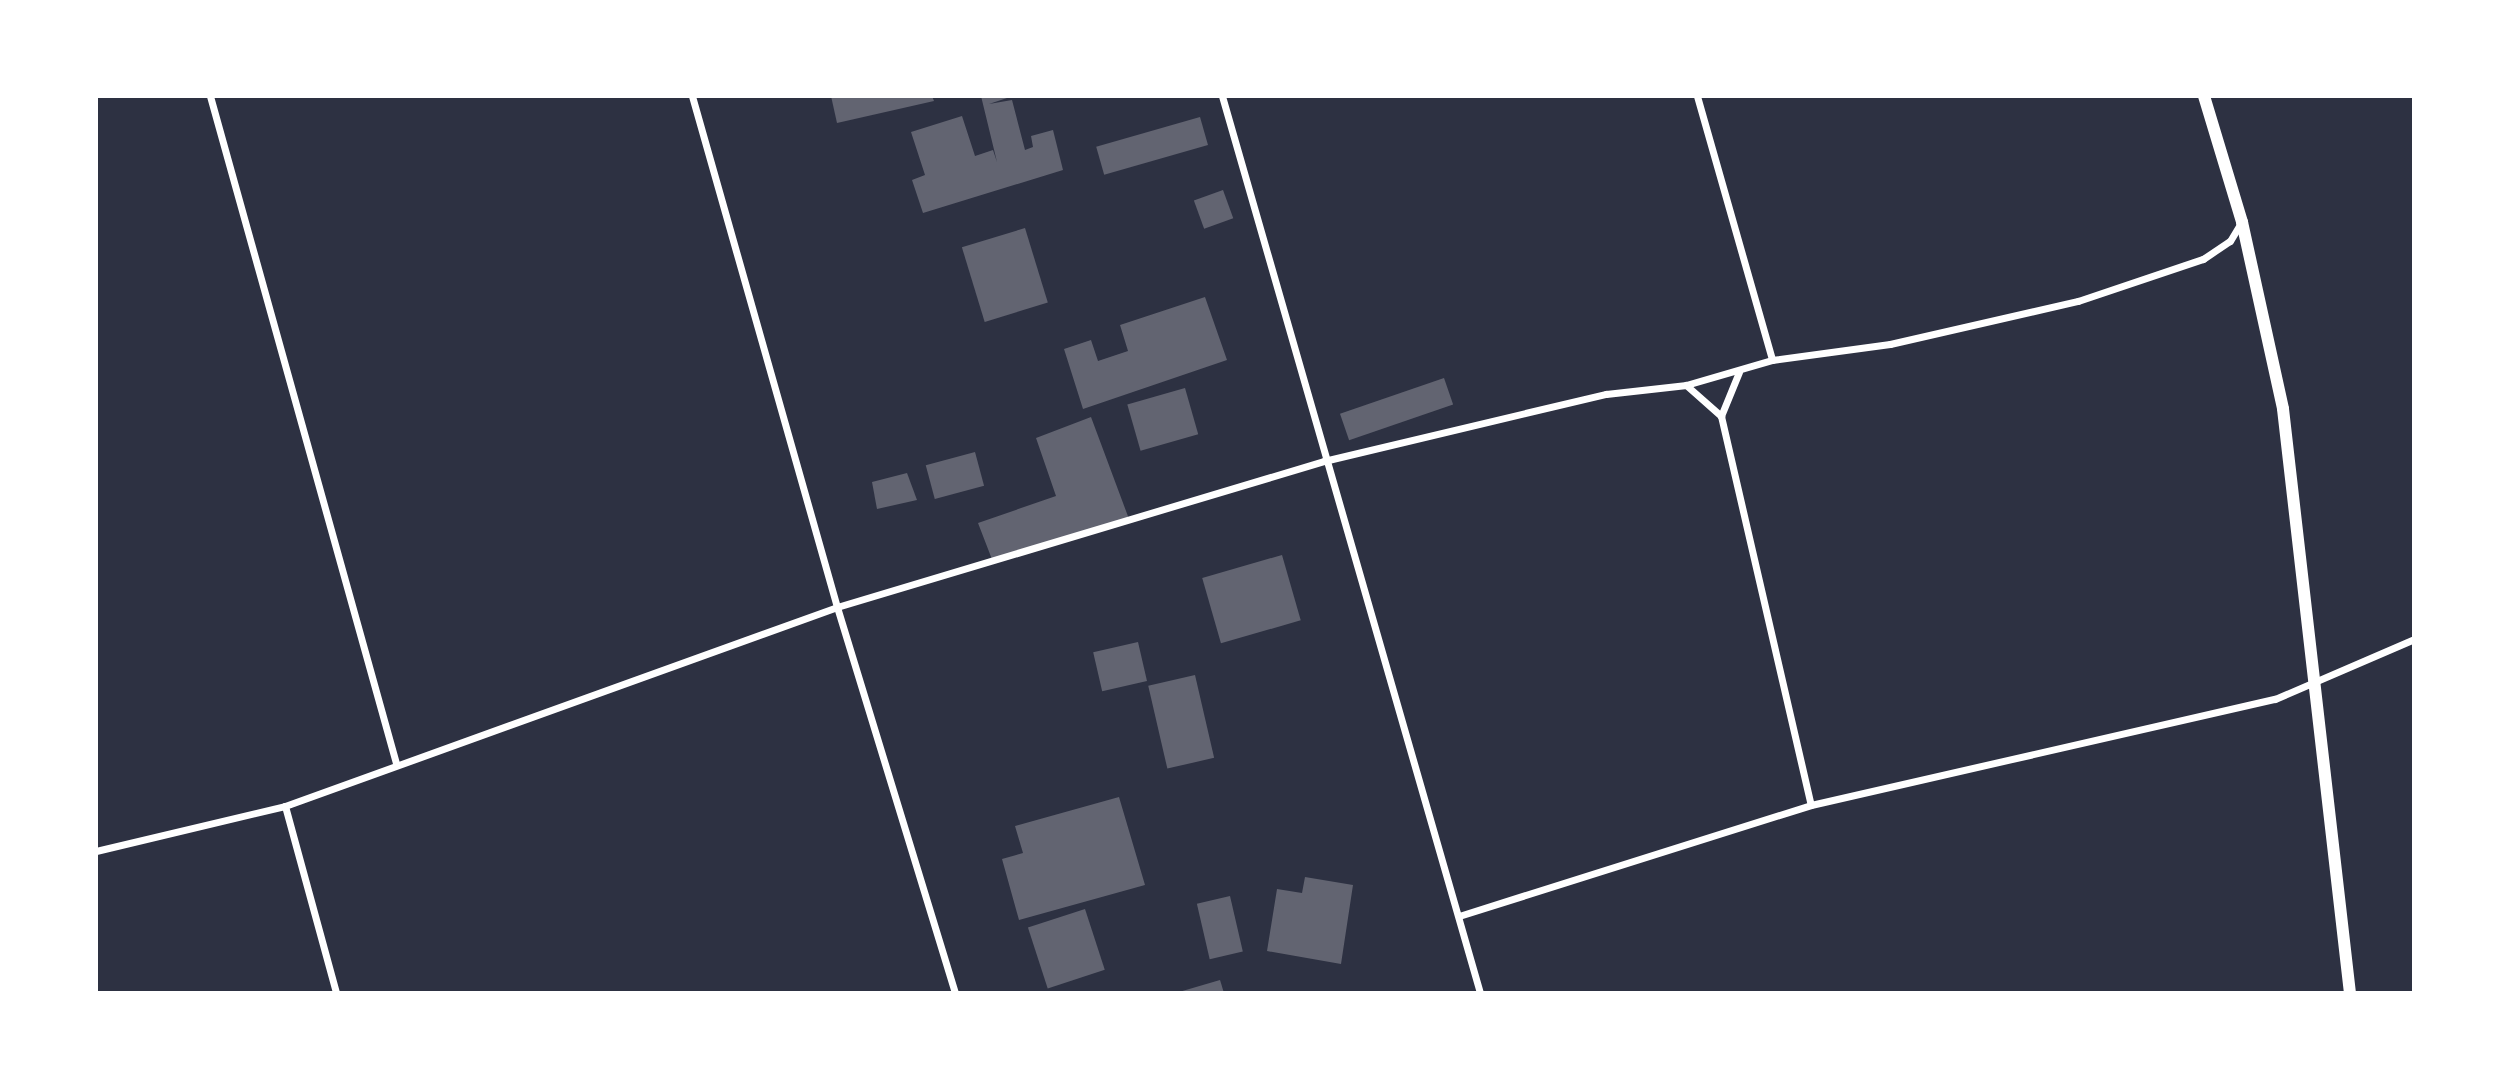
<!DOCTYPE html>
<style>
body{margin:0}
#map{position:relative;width:2510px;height:1089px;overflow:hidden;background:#2d3142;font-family:"Work Sans",sans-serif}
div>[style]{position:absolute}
.building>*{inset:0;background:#626471;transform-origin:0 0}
.minor>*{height:7px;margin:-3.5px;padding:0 3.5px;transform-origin:3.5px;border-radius:3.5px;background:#fff}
.tertiary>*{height:12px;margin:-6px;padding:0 6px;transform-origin:6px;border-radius:6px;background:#fff}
span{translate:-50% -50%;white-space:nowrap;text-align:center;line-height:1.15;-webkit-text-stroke:6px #fff;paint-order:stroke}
.frame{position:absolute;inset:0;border:98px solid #fff;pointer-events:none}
</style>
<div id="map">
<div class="building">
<i style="clip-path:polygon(831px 96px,932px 96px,934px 101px,837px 123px)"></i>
<i style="clip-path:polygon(981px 96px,1013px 96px,989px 104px,1012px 100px,1025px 150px,1033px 147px,1031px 136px,1053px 130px,1063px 170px,923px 213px,912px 180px,925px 175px,911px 132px,962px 116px,975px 156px,993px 150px,997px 162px)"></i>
<i style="left:1200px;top:117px;width:29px;height:108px;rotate:74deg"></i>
<i style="left:1223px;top:190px;width:30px;height:31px;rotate:70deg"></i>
<i style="left:1025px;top:228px;width:78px;height:66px;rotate:73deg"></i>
<i style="clip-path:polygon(1205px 297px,1227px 360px,1083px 409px,1064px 349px,1091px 340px,1098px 361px,1128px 351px,1120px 325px)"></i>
<i style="left:1444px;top:378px;width:28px;height:110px;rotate:71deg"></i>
<i style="left:1185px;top:388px;width:48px;height:60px;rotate:74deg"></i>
<i style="clip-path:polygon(1091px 417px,1129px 519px,993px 562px,978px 523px,1056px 496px,1036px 438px)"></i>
<i style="left:975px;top:452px;width:35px;height:51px;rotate:75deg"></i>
<i style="clip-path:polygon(907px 473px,917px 500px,877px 509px,872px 482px)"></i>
<i style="left:1282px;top:555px;width:68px;height:83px;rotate:74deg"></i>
<i style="left:1138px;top:642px;width:40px;height:46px;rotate:77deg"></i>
<i style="left:1195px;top:675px;width:85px;height:48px;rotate:77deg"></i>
<i style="clip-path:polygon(1119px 797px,1145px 885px,1019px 920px,1002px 859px,1023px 853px,1015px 826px)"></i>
<i style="clip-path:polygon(1305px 877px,1353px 885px,1341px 964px,1267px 951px,1277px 889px,1302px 893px)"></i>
<i style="left:1230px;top:896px;width:57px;height:34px;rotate:77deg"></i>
<i style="left:1085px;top:909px;width:64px;height:60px;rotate:72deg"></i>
<i style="clip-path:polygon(1220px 980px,1224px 993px,1179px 993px,1179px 992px)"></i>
</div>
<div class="minor">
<i style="left:210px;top:96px;width:692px;rotate:74.42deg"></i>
<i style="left:692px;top:96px;width:531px;rotate:74.16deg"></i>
<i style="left:837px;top:607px;width:404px;rotate:73deg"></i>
<i style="left:1222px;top:96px;width:933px;rotate:73.95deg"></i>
<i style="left:1697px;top:96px;width:274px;rotate:74.1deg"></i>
<i style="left:1686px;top:385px;width:47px;rotate:41.5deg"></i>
<i style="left:1721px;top:416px;width:399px;rotate:77deg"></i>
<i style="left:1721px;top:416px;width:48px;rotate:-67.8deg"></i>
<i style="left:285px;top:806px;width:194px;rotate:74.7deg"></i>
<i style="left:96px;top:851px;width:194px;rotate:-13.4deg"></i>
<i style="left:285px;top:806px;width:587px;rotate:-19.82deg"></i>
<i style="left:837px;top:607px;width:508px;rotate:-16.69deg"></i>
<i style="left:1324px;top:461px;width:290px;rotate:-13.4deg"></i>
<i style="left:1606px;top:394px;width:81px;rotate:-6.4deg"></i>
<i style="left:1686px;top:385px;width:90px;rotate:-16.2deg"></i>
<i style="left:1772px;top:360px;width:119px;rotate:-7.7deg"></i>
<i style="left:1890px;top:344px;width:193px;rotate:-12.9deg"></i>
<i style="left:2078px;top:301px;width:132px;rotate:-18.6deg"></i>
<i style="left:2203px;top:259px;width:32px;rotate:-34deg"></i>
<i style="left:2230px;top:241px;width:21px;rotate:-59deg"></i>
<i style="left:1459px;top:916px;width:369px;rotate:-17.5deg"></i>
<i style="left:1811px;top:805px;width:476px;rotate:-12.9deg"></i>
<i style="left:2275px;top:699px;width:151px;rotate:-23.3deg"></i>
</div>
<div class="tertiary">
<i style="left:2204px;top:96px;width:132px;rotate:73.2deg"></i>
<i style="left:2242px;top:222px;width:191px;rotate:77.6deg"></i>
<i style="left:2283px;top:409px;width:588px;rotate:83.46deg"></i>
</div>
<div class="frame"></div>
</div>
